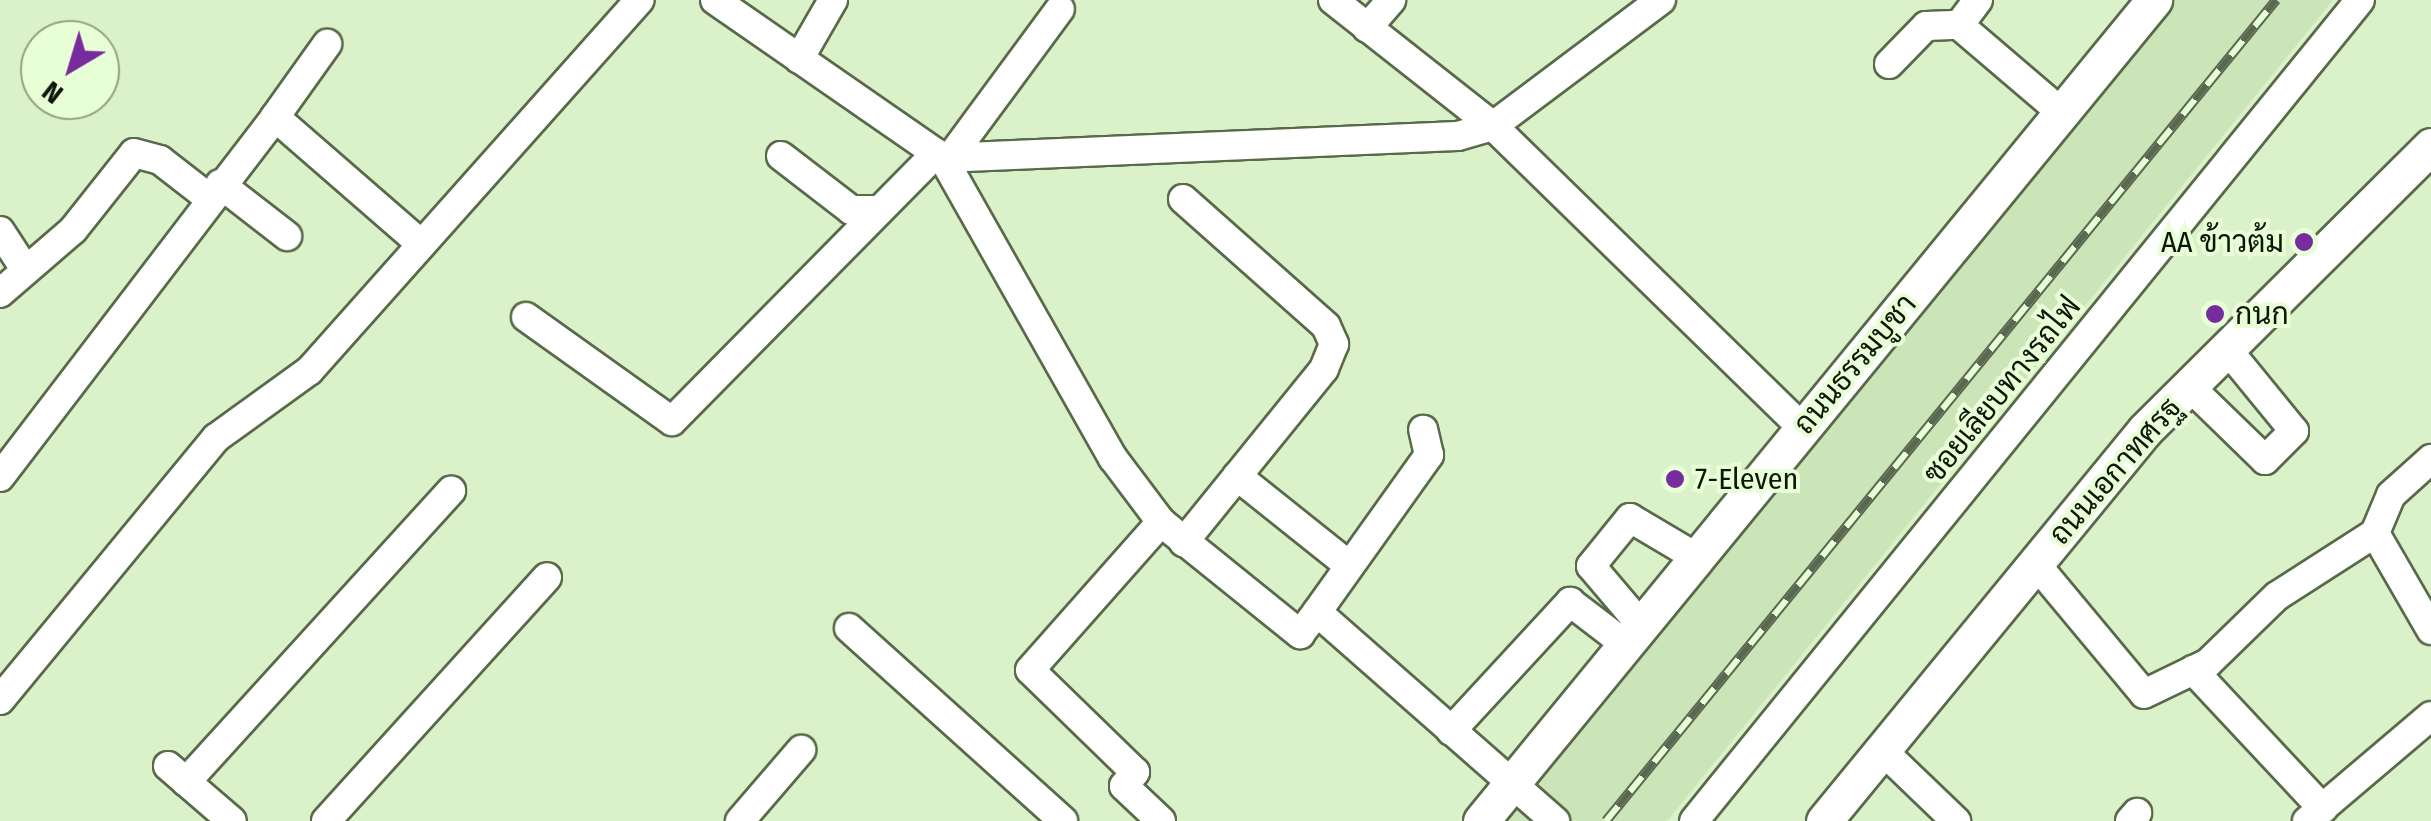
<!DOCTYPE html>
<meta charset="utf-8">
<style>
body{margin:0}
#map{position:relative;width:2431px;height:821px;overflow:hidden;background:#dbf1ca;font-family:"Fira Sans Condensed",Sarabun,sans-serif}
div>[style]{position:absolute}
.built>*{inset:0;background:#cce5b8}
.roads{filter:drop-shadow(2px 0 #586a49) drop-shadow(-2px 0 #586a49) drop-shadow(0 2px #586a49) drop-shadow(0 -2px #586a49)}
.minor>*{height:28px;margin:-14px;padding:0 14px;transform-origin:14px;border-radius:14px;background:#fff}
.major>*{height:35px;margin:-17.5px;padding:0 17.5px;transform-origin:17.5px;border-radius:17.5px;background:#fff}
.rail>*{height:10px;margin-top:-5px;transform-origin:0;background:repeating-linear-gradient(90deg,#e8fed7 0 19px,#5b6851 0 38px);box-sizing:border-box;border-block:2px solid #5b6851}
.dots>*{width:28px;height:28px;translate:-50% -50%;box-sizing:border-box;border:5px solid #e8fed7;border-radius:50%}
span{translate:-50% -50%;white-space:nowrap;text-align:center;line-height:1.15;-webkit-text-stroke:8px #e8fed7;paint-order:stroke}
.poi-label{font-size:30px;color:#0f1608}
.right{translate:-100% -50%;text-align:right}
.left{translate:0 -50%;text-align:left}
.street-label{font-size:30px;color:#0f1608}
.north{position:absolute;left:20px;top:20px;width:100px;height:100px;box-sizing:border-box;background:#e8fed7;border:2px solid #91a184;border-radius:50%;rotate:218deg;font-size:28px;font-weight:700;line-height:40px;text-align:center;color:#0f1608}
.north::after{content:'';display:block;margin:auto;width:35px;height:45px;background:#772c9e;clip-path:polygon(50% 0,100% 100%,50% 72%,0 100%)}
</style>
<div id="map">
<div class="built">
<i style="clip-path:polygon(2172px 0,2333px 0,1667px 821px,1498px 821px)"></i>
</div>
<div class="roads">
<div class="minor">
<i style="left:715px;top:0;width:277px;rotate:34.7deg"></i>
<i style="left:943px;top:158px;width:345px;rotate:60.5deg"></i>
<i style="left:1113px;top:458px;width:80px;rotate:53.1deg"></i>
<i style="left:1161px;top:522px;width:179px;rotate:38.9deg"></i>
<i style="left:1300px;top:634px;width:28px;rotate:-52deg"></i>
<i style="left:1317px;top:612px;width:317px;rotate:41.3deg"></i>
<i style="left:1333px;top:0;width:204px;rotate:38.2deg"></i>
<i style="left:1493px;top:126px;width:432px;rotate:44.3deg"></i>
<i style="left:1978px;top:0;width:31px;rotate:127deg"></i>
<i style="left:1959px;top:25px;width:135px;rotate:40.5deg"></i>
<i style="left:1367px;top:28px;width:37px;rotate:-49deg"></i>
<i style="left:799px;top:59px;width:68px;rotate:-60deg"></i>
<i style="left:1889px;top:64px;width:53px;rotate:-45.8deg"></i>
<i style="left:1926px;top:26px;width:33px;rotate:-2deg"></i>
<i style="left:275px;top:117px;width:90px;rotate:-54.5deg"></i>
<i style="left:781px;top:156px;width:88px;rotate:37.6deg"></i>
<i style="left:851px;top:210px;width:26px"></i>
<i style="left:943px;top:158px;width:515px;rotate:-2.45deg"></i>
<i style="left:1458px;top:136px;width:36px;rotate:-16deg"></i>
<i style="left:1493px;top:126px;width:210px;rotate:-36.9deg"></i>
<i style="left:950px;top:158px;width:185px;rotate:-53.6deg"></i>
<i style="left:220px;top:184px;width:85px;rotate:37.8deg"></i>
<i style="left:1183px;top:199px;width:191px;rotate:41.6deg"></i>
<i style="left:1326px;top:326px;width:20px;rotate:66deg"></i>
<i style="left:1334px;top:344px;width:27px;rotate:112deg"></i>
<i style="left:1324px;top:369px;width:223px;rotate:129deg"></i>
<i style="left:0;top:231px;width:45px;rotate:56.7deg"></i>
<i style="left:0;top:293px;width:96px;rotate:-40.8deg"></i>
<i style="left:73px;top:230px;width:98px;rotate:-51.6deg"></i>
<i style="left:134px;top:153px;width:27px;rotate:15deg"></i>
<i style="left:160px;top:160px;width:62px;rotate:37.8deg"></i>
<i style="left:526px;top:317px;width:179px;rotate:35.5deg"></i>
<i style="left:672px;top:421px;width:376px;rotate:-45.4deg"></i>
<i style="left:2189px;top:386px;width:106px;rotate:44.2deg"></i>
<i style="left:2265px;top:460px;width:41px;rotate:-45deg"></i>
<i style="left:2294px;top:431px;width:106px;rotate:-129.3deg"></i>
<i style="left:1237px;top:476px;width:139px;rotate:38.6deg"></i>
<i style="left:0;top:477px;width:453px;rotate:-52.6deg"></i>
<i style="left:275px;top:117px;width:194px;rotate:41deg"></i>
<i style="left:2375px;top:533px;width:112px;rotate:60deg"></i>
<i style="left:2035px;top:563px;width:170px;rotate:50.2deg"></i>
<i style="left:2144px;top:694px;width:71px;rotate:-25.8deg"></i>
<i style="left:2208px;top:663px;width:96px;rotate:-44.2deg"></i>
<i style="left:2277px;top:596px;width:117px;rotate:-32.7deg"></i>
<i style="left:2375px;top:533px;width:41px;rotate:-67.2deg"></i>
<i style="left:2391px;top:495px;width:54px;rotate:-42deg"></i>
<i style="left:1317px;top:612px;width:193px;rotate:-54.5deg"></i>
<i style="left:1429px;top:455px;width:26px;rotate:-103deg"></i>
<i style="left:1641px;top:625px;width:77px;rotate:-130.3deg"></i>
<i style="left:1591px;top:566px;width:62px;rotate:-50.9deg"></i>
<i style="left:1630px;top:518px;width:77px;rotate:30.6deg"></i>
<i style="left:849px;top:628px;width:288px;rotate:42deg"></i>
<i style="left:2193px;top:670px;width:190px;rotate:46.9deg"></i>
<i style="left:0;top:700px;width:340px;rotate:-50.5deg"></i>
<i style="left:216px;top:438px;width:115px;rotate:-35.8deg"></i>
<i style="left:309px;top:371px;width:497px;rotate:-48.3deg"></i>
<i style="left:1451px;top:731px;width:176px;rotate:-47.3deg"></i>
<i style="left:1570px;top:602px;width:69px;rotate:37.4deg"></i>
<i style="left:1882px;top:750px;width:103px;rotate:43.8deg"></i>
<i style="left:168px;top:766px;width:84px;rotate:40.7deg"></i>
<i style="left:186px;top:782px;width:394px;rotate:-47.7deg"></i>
<i style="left:326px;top:821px;width:329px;rotate:-47.8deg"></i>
<i style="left:740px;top:821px;width:94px;rotate:-49.3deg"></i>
<i style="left:1161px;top:821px;width:51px;rotate:-136.6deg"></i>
<i style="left:1124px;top:786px;width:18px;rotate:-52deg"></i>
<i style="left:1135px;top:772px;width:146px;rotate:-135.8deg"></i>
<i style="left:1030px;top:670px;width:198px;rotate:-48.5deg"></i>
<i style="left:1694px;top:821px;width:1057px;rotate:-50.95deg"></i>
<i style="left:2130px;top:821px;width:11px;rotate:-49deg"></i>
<i style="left:2307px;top:821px;width:162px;rotate:-40.3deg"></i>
</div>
<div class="major">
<i style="left:1481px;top:821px;width:1062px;rotate:-50.66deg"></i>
<i style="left:1824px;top:821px;width:506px;rotate:-50.61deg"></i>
<i style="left:2145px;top:430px;width:403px;rotate:-44.8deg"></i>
</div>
</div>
<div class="rail">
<i style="left:1606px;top:821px;width:1060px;rotate:-50.78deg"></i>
</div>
<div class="dots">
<i style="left:2304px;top:242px;background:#772c9e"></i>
<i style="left:2215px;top:314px;background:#772c9e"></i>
<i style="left:1675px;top:479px;background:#772c9e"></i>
</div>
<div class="poi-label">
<span class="right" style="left:2284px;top:242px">AA ข้าวต้ม</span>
<span class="left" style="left:2235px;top:314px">กนก</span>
<span class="left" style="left:1695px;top:479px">7-Eleven</span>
</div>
<div class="street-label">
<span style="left:1855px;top:364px;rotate:-50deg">ถนนธรรมบูชา</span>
<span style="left:2002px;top:390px;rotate:-51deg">ซอยเลียบทางรถไฟ</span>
<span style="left:2115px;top:471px;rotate:-49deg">ถนนเอกาทศรฐ</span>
</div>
<div class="north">N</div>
</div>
